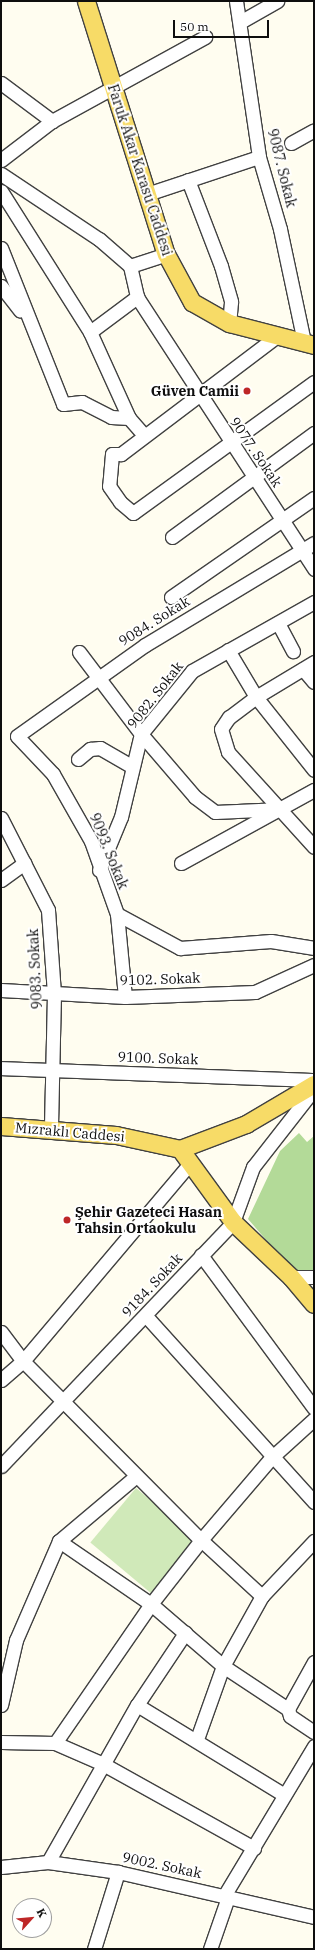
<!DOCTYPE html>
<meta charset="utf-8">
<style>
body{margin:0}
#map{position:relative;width:315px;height:1950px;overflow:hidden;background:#fffdf0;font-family:"IBM Plex Serif",serif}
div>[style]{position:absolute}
.green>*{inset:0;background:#d0e9b9;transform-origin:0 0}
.forest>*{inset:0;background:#b3da98}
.roads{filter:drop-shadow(1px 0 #414141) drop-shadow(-1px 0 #414141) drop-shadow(0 1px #414141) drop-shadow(0 -1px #414141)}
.minor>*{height:13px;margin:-6.5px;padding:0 6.5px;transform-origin:6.5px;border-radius:6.5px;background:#fff}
.major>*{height:17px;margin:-8.5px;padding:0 8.5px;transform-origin:8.5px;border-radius:8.5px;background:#f7db67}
.dots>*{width:11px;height:11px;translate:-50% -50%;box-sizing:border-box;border:2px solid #fff;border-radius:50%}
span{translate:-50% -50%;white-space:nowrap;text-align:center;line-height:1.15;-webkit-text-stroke:4px #fff;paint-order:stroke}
.street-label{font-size:14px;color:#0e0e0e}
.poi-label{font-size:14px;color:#0e0e0e;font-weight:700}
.right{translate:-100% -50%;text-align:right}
.left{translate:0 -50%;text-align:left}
.frame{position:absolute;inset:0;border:2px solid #0e0e0e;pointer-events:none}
.north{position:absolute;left:12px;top:1898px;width:40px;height:40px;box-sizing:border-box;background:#fff;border:1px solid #9f9f9f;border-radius:50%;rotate:63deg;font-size:11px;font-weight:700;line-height:16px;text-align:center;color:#0e0e0e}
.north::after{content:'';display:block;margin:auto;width:14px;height:18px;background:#be2727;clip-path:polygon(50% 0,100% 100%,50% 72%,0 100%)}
.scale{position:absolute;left:173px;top:20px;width:96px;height:18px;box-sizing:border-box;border:2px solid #0e0e0e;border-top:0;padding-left:5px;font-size:12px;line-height:14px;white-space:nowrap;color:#0e0e0e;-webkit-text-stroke:3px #fff;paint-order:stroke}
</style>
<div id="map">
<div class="green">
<i style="left:136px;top:1488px;width:82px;height:71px;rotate:40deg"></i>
</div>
<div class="forest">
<i style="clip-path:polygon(299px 1133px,307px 1142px,314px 1136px,314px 1270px,300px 1274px,286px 1263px,248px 1219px,280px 1151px)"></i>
</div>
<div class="roads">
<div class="minor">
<i style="left:236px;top:1px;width:158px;rotate:81.6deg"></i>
<i style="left:259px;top:157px;width:75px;rotate:73.7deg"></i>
<i style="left:280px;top:229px;width:116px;rotate:78deg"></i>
<i style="left:240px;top:22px;width:43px;rotate:-29.6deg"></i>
<i style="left:1px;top:83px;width:64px;rotate:36.7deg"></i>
<i style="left:291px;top:143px;width:26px;rotate:-29deg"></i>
<i style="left:1px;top:160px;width:64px;rotate:-37.4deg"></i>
<i style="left:52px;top:121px;width:175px;rotate:-28.8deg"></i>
<i style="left:1px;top:174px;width:118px;rotate:33.6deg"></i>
<i style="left:99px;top:239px;width:41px;rotate:41.1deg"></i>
<i style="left:130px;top:266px;width:32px;rotate:77deg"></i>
<i style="left:137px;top:297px;width:325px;rotate:56.9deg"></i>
<i style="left:188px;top:180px;width:92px;rotate:69deg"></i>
<i style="left:221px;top:266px;width:37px;rotate:74deg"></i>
<i style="left:231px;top:302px;width:21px;rotate:95deg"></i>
<i style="left:1px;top:191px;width:167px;rotate:57.7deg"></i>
<i style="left:90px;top:332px;width:94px;rotate:65.6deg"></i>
<i style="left:147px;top:194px;width:118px;rotate:-18.3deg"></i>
<i style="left:1px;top:248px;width:168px;rotate:68.3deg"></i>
<i style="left:63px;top:404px;width:19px;rotate:-6deg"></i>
<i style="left:82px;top:402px;width:33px;rotate:27deg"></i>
<i style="left:111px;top:417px;width:18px;rotate:3deg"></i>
<i style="left:129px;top:418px;width:23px;rotate:49deg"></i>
<i style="left:130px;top:266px;width:38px;rotate:-18deg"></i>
<i style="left:1px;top:286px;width:31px;rotate:52deg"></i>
<i style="left:90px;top:332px;width:59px;rotate:-36.7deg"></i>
<i style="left:277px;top:336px;width:196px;rotate:142.9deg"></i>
<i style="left:121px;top:454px;width:9px;rotate:180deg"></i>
<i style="left:112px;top:454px;width:32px;rotate:95deg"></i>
<i style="left:109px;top:486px;width:19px;rotate:55deg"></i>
<i style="left:120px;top:502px;width:17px;rotate:40deg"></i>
<i style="left:133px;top:513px;width:223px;rotate:-35.9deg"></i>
<i style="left:172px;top:537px;width:176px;rotate:-36.2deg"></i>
<i style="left:171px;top:597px;width:174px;rotate:-34.7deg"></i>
<i style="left:278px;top:623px;width:32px;rotate:62deg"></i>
<i style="left:228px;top:650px;width:55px;rotate:59.2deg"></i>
<i style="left:256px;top:697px;width:93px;rotate:51.5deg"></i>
<i style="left:79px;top:652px;width:103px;rotate:52.9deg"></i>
<i style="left:141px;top:734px;width:83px;rotate:49.4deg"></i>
<i style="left:195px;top:797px;width:25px;rotate:37deg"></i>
<i style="left:215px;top:812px;width:66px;rotate:-2.6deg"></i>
<i style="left:314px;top:662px;width:68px;rotate:148.9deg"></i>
<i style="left:256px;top:697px;width:34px;rotate:143deg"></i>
<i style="left:229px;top:717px;width:14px;rotate:124deg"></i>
<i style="left:221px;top:729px;width:24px;rotate:73deg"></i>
<i style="left:228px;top:752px;width:128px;rotate:47.8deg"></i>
<i style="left:303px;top:669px;width:17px;rotate:50deg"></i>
<i style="left:78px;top:759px;width:16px;rotate:-40deg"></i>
<i style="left:90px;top:749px;width:10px;rotate:-6deg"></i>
<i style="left:100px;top:748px;width:36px;rotate:30deg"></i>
<i style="left:1px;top:818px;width:103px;rotate:62.9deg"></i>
<i style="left:48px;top:910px;width:84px;rotate:85.9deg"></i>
<i style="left:54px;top:994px;width:136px;rotate:91.3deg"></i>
<i style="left:181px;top:863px;width:152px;rotate:-28.8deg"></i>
<i style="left:99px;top:870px;width:57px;rotate:-67.5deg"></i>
<i style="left:121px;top:817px;width:85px;rotate:-76.5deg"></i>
<i style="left:141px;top:734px;width:81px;rotate:-51deg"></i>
<i style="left:192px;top:671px;width:140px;rotate:-29.5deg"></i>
<i style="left:1px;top:880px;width:29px;rotate:-36deg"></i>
<i style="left:117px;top:914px;width:72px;rotate:28.4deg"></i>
<i style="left:180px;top:948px;width:91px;rotate:-4.4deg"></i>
<i style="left:271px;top:941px;width:44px;rotate:9.2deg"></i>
<i style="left:1px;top:990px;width:124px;rotate:3.2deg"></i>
<i style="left:125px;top:997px;width:130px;rotate:-2.2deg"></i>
<i style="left:255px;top:992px;width:65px;rotate:-24.6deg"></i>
<i style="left:125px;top:997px;width:83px;rotate:-95.5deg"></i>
<i style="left:117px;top:914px;width:77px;rotate:-109.6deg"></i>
<i style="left:91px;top:841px;width:77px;rotate:-119.6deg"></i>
<i style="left:53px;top:774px;width:52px;rotate:-133.5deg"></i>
<i style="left:17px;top:736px;width:157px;rotate:-35.4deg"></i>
<i style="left:145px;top:645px;width:197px;rotate:-31.1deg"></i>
<i style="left:1px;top:1068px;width:313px;rotate:2.2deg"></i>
<i style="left:201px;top:1255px;width:190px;rotate:53.6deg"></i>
<i style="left:291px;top:1277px;width:23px"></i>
<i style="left:146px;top:1316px;width:251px;rotate:47.9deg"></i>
<i style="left:1px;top:1332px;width:36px;rotate:53deg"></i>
<i style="left:23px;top:1361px;width:252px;rotate:45.2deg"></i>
<i style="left:201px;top:1540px;width:81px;rotate:128deg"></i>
<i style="left:151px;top:1604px;width:169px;rotate:124.6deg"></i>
<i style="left:55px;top:1743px;width:54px;rotate:-178.9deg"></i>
<i style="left:1px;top:1380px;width:29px;rotate:-41deg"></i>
<i style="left:23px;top:1361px;width:260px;rotate:-49.8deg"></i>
<i style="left:314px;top:1419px;width:58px;rotate:137.8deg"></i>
<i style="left:271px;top:1458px;width:108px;rotate:130.5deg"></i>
<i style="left:201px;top:1540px;width:83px;rotate:42.6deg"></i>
<i style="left:262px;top:1596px;width:76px;rotate:-46.6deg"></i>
<i style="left:1px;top:1466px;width:337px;rotate:-46.4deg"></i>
<i style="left:233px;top:1222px;width:59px;rotate:-70deg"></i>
<i style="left:253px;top:1167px;width:99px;rotate:-52deg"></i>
<i style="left:59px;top:1541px;width:112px;rotate:34.4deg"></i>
<i style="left:151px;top:1604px;width:95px;rotate:40.7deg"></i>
<i style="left:223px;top:1666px;width:78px;rotate:33.5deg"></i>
<i style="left:314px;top:1662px;width:54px;rotate:119deg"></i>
<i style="left:288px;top:1709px;width:7px;rotate:74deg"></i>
<i style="left:290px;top:1716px;width:29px;rotate:34deg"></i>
<i style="left:1px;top:1705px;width:67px;rotate:-77deg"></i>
<i style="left:16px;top:1640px;width:108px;rotate:-66.5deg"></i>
<i style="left:59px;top:1541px;width:99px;rotate:-40.1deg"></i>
<i style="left:137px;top:1705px;width:171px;rotate:31.4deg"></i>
<i style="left:197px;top:1739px;width:77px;rotate:-70.4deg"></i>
<i style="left:223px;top:1666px;width:80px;rotate:-60.9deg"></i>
<i style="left:55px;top:1743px;width:52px;rotate:23.6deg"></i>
<i style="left:103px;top:1764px;width:173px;rotate:29.1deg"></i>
<i style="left:48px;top:1862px;width:180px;rotate:-60.5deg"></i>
<i style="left:137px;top:1705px;width:87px;rotate:-56.3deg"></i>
<i style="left:1px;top:1867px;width:47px;rotate:-6.1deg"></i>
<i style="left:48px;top:1862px;width:71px;rotate:8.1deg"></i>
<i style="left:118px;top:1872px;width:201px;rotate:12.9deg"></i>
<i style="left:224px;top:1896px;width:175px;rotate:-59deg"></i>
<i style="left:94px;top:1949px;width:81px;rotate:-72.7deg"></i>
<i style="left:210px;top:1949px;width:55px;rotate:-70.9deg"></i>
</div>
<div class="major">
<i style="left:86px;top:1px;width:265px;rotate:72.5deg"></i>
<i style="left:166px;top:254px;width:55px;rotate:61.6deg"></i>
<i style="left:192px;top:302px;width:43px;rotate:29.6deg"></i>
<i style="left:229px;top:323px;width:88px;rotate:14.5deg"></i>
<i style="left:1px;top:1126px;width:115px;rotate:4.5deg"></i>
<i style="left:116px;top:1135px;width:66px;rotate:12.3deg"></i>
<i style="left:180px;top:1149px;width:71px;rotate:-20.7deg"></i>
<i style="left:246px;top:1124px;width:79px;rotate:-30.5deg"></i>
<i style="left:180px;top:1149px;width:90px;rotate:54deg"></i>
<i style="left:233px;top:1222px;width:80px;rotate:43.5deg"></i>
<i style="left:291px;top:1277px;width:35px;rotate:50deg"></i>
</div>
</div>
<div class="dots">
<i style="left:247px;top:391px;background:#be2727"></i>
<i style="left:67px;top:1220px;background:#be2727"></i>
</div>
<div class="street-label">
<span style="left:282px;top:168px;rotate:76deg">9087. Sokak</span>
<span style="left:140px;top:170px;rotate:72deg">Faruk Akar Karasu Caddesi</span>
<span style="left:256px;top:452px;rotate:56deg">9077. Sokak</span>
<span style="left:154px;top:621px;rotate:-32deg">9084. Sokak</span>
<span style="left:155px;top:695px;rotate:-52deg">9082. Sokak</span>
<span style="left:109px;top:851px;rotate:68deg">9093. Sokak</span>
<span style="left:35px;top:969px;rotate:-93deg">9083. Sokak</span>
<span style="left:160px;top:979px;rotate:-2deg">9102. Sokak</span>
<span style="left:158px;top:1058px;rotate:2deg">9100. Sokak</span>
<span style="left:70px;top:1132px;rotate:5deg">Mızraklı Caddesi</span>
<span style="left:152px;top:1285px;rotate:-47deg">9184. Sokak</span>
<span style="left:162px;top:1865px;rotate:12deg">9002. Sokak</span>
</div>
<div class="poi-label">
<span class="right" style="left:239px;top:391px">Güven Camii</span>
<span class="left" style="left:75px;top:1220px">Şehir Gazeteci Hasan<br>Tahsin Ortaokulu</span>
</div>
<div class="frame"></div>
<div class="north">K</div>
<div class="scale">50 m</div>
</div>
